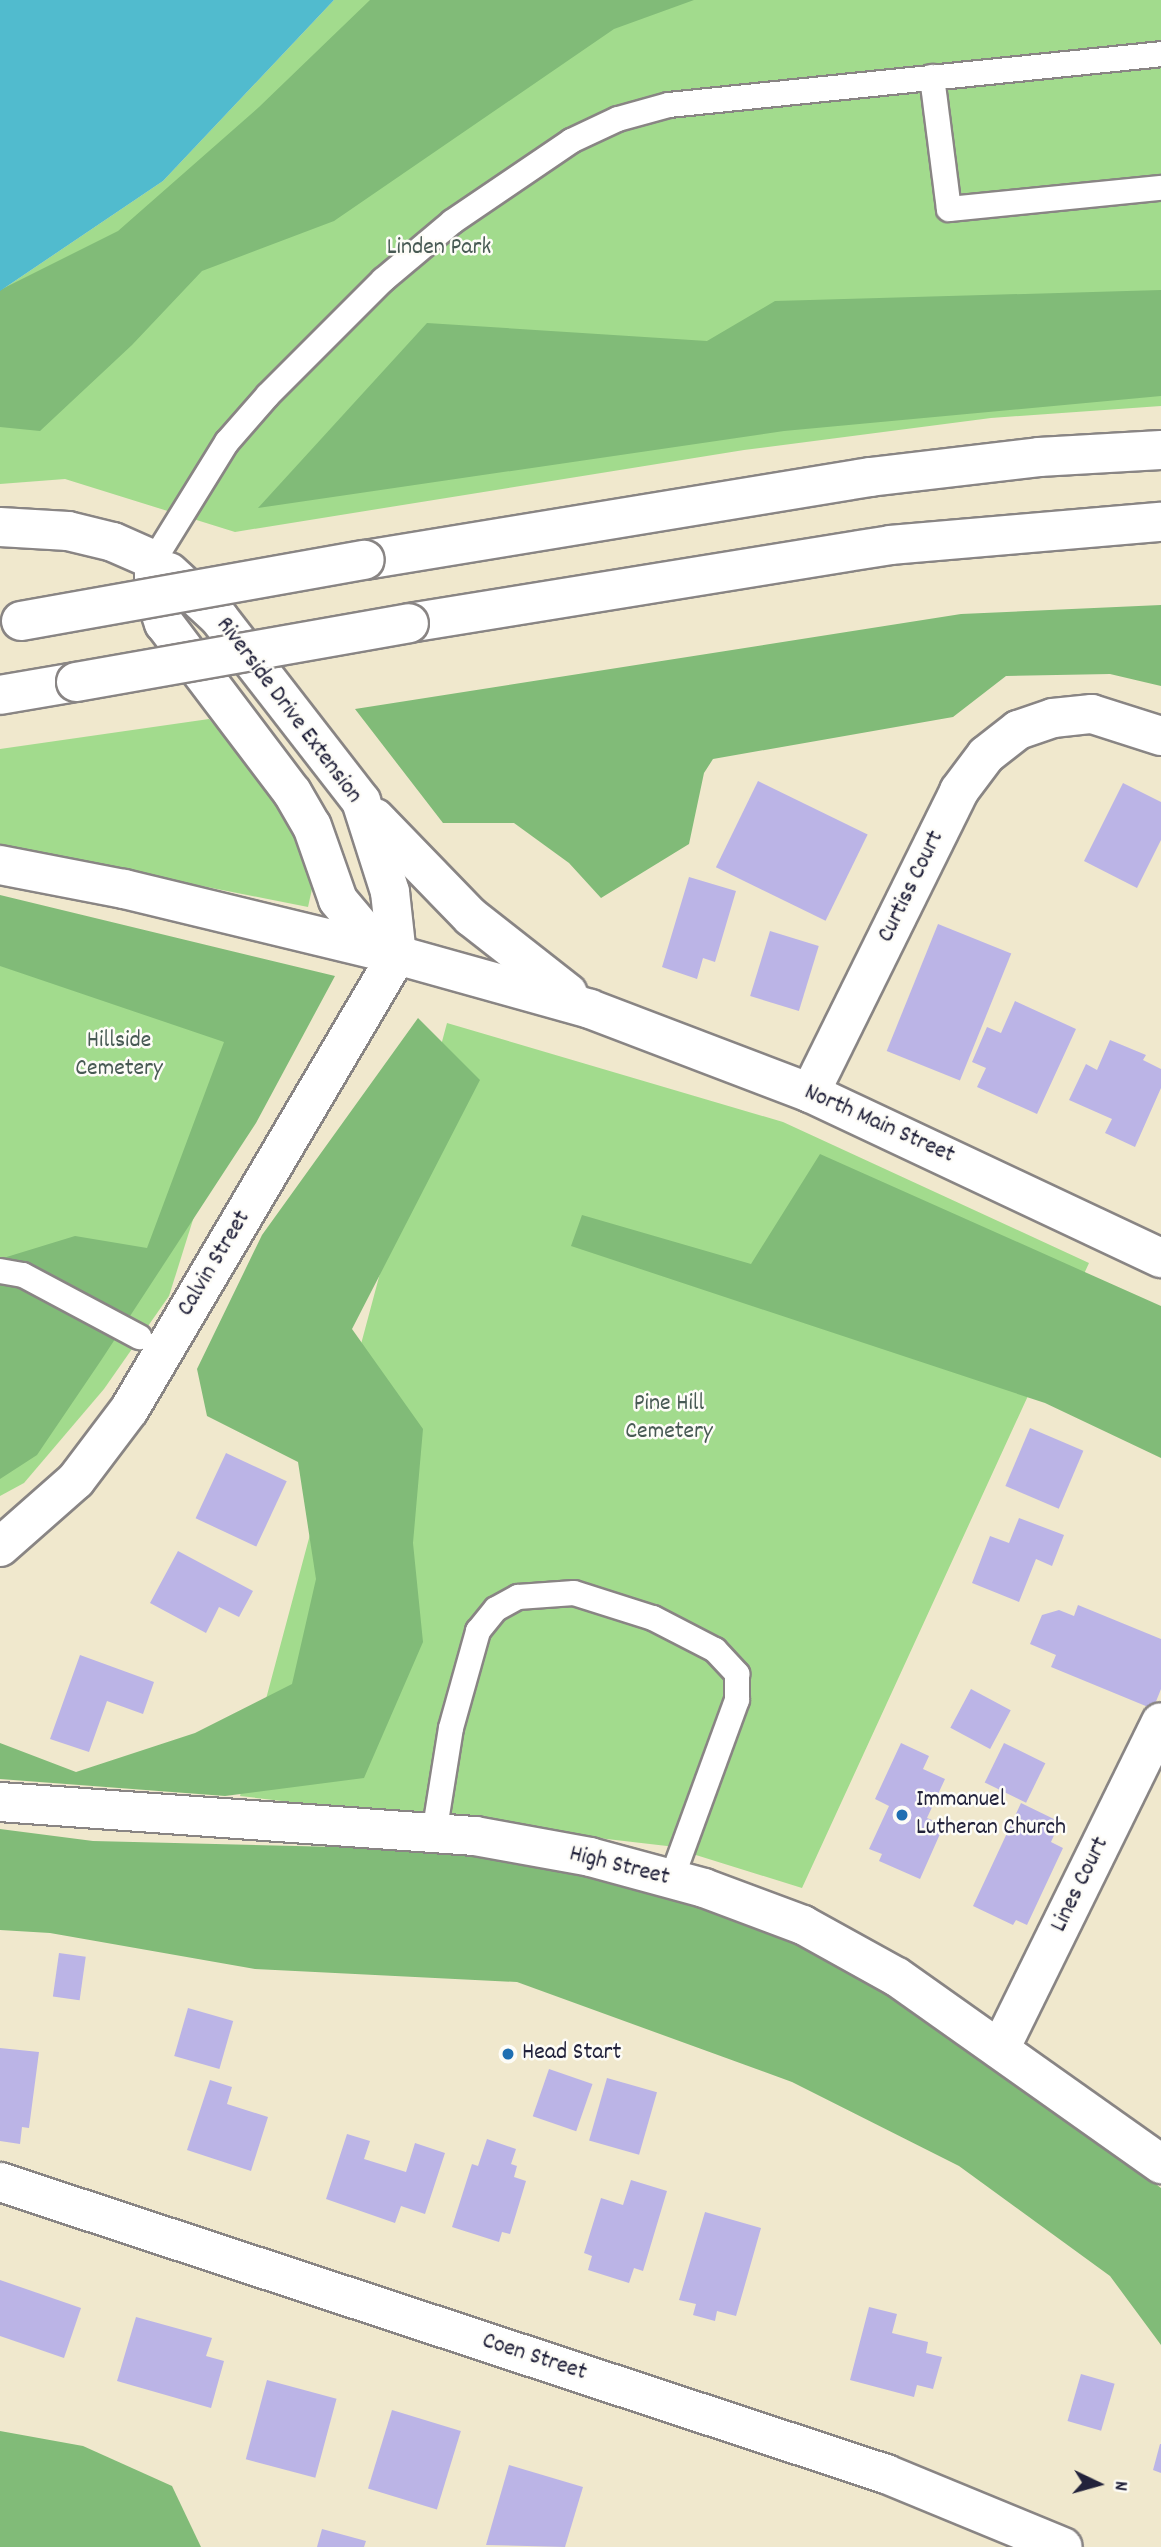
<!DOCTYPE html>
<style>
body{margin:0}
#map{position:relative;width:1161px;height:2547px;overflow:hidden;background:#f0e8cd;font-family:Dekko,sans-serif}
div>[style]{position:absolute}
.green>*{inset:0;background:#a2db8d}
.forest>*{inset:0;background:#81bb78}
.water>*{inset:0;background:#51bbce}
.building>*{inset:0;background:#bbb4e6;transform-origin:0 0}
.roads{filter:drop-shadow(2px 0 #898584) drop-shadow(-2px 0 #898584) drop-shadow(0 2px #898584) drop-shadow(0 -2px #898584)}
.service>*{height:24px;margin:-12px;padding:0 12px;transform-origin:12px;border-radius:12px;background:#fff}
.minor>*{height:38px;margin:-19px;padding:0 19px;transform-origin:19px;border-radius:19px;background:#fff}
.tertiary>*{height:38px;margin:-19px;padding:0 19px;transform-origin:19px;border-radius:19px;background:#fff}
.secondary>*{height:38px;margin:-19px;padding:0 19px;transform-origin:19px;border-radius:19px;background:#fff}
.motorway>*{height:38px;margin:-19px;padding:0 19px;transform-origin:19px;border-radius:19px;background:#fff}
.bridges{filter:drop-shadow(2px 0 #898584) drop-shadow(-2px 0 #898584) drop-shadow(0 2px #898584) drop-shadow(0 -2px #898584)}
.motorway-bridge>*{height:38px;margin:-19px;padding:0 19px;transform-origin:19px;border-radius:19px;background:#fff}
.dots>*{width:19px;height:19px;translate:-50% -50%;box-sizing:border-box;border:4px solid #fdfcf7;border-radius:50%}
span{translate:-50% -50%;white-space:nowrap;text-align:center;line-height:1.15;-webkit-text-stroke:5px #fdfcf7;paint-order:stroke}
.park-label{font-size:24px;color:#485a54}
.street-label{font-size:24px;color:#22223b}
.poi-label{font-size:24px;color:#22223b}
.left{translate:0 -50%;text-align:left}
.north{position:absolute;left:1063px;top:2449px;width:70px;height:70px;-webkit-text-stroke:5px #fdfcf7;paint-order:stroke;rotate:95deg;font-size:19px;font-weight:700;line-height:28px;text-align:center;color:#22223b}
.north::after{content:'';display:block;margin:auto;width:24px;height:32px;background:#22223b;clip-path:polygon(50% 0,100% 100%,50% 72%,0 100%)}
</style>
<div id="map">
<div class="green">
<i style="clip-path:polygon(334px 0,1161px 0,1161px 406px,991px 418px,744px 450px,235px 532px,65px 479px,0 484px,0 291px,163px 181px)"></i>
<i style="clip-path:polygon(209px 719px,278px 799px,314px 880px,308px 907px,0 846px,0 749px)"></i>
<i style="clip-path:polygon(0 910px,273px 965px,169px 1296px,104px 1389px,24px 1483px,0 1496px)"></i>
<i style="clip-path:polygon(447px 1023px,783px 1122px,1089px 1263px,802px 1888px,667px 1846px,240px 1796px)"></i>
</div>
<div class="forest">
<i style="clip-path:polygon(370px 0,694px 0,614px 29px,334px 221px,202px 271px,132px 345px,40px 431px,0 427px,0 290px,118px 231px,259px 107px)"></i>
<i style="clip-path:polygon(1161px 290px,1161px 396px,784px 431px,258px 508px,427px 323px,707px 341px,775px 301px)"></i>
<i style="clip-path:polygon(1161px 605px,1161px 686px,1110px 674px,1006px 676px,953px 717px,713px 759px,704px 773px,689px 844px,601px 898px,569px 863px,514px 823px,443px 823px,355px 709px,961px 614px)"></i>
<i style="clip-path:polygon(0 895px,335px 976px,256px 1123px,102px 1359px,37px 1455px,0 1479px,0 1259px,75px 1236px,147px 1248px,224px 1042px,0 966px)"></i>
<i style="clip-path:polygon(418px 1018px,480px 1080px,352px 1329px,423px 1429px,413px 1543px,423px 1642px,364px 1778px,225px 1796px,0 1779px,0 1743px,76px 1772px,195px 1733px,292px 1684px,316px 1579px,298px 1462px,207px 1416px,197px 1369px,262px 1235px)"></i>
<i style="clip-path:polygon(820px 1154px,1161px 1306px,1161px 1458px,1045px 1403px,571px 1246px,582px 1215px,751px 1264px)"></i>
<i style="clip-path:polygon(0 1829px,93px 1841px,461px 1850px,608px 1873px,803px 1941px,960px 2038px,1161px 2188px,1161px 2345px,1110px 2276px,959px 2166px,792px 2082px,517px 1982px,255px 1969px,50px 1933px,0 1930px)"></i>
<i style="clip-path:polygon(0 2431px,83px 2446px,172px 2486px,201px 2547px,0 2547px)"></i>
</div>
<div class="water">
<i style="clip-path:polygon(0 0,334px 0,163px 181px,0 291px)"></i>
</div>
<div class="building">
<i style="left:758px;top:781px;width:122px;height:96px;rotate:26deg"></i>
<i style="clip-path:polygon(1123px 783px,1161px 802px,1161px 840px,1137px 888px,1084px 861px)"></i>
<i style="clip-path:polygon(689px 877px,736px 891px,715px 962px,703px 958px,697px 979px,662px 967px)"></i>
<i style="left:938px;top:924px;width:79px;height:137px;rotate:22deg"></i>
<i style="left:770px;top:931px;width:51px;height:68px;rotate:17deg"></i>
<i style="clip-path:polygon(1015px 1001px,1076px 1029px,1037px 1114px,977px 1087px,986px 1068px,972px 1062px,987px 1027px,1001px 1033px)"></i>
<i style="clip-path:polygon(1110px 1040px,1146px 1055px,1143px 1060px,1161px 1069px,1161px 1088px,1135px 1147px,1105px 1133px,1112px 1119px,1069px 1100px,1086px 1064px,1097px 1070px)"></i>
<i style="left:1030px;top:1428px;width:58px;height:63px;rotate:23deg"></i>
<i style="left:226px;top:1453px;width:67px;height:72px;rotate:25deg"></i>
<i style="clip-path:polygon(1019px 1518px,1064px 1535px,1052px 1566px,1036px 1559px,1019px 1602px,972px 1583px,990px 1536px,1009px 1543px)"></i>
<i style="clip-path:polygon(178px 1551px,253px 1591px,239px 1617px,219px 1607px,206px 1633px,150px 1603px)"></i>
<i style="clip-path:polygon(1078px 1605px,1161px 1639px,1161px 1689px,1153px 1709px,1051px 1667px,1056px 1655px,1030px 1644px,1042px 1615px,1059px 1610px,1074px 1616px)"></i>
<i style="clip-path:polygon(80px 1655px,154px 1682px,143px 1714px,107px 1701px,89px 1752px,50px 1739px)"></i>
<i style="left:971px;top:1689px;width:45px;height:44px;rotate:28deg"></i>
<i style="clip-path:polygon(901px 1743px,929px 1756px,923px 1769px,945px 1779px,927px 1818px,944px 1825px,920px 1879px,879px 1861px,882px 1854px,869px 1849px,889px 1806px,875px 1799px)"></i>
<i style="left:1004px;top:1743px;width:46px;height:44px;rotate:26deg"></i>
<i style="clip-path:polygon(1021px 1803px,1060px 1822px,1051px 1842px,1063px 1848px,1027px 1925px,1016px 1920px,1013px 1925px,973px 1906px)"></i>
<i style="left:59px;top:1953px;width:27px;height:44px;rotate:8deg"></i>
<i style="left:188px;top:2008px;width:47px;height:50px;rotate:16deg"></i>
<i style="clip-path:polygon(0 2048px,39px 2052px,29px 2128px,22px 2127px,20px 2144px,0 2141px)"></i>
<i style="left:549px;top:2069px;width:46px;height:50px;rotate:19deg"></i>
<i style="left:607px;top:2078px;width:52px;height:65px;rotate:16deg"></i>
<i style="clip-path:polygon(210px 2080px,232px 2087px,227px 2104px,268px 2117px,251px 2171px,187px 2150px)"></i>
<i style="clip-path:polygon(347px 2134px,370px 2141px,364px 2159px,406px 2172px,415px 2143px,445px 2153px,425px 2214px,401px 2206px,395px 2223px,326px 2199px)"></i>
<i style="clip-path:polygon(487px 2139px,516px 2149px,511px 2164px,517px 2166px,514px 2177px,526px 2181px,510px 2234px,502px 2232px,499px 2242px,452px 2227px,472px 2164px,478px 2166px)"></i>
<i style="clip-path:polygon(631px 2180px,667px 2191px,643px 2271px,634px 2268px,629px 2283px,588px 2270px,592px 2256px,584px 2253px,601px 2198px,623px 2205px)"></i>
<i style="clip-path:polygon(705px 2212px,761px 2228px,736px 2316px,717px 2311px,715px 2321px,693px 2315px,696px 2304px,679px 2300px)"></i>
<i style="clip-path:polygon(0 2280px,81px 2308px,64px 2358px,0 2336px)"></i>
<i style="clip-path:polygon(869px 2307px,897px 2314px,892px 2333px,928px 2342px,926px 2353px,942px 2357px,933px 2389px,917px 2385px,914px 2397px,850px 2380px)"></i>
<i style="clip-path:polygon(136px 2317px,212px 2338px,206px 2356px,224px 2361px,211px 2408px,117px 2381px)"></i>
<i style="left:1081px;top:2374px;width:35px;height:49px;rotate:16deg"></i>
<i style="left:267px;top:2380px;width:72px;height:82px;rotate:15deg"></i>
<i style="left:392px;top:2410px;width:72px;height:82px;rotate:17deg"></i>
<i style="clip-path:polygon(1160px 2444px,1161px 2444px,1161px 2473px,1153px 2470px)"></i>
<i style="clip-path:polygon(509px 2465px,583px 2487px,565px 2547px,486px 2545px)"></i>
<i style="clip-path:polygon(322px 2529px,366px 2541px,364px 2547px,317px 2547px)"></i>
</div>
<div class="roads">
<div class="service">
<i style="left:932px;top:77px;width:133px;rotate:82.7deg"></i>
<i style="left:949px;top:209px;width:213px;rotate:-5.7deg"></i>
<i style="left:154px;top:560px;width:139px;rotate:-58.3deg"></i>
<i style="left:227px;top:442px;width:62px;rotate:-48.9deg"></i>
<i style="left:268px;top:395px;width:163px;rotate:-45deg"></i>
<i style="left:383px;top:280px;width:90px;rotate:-40deg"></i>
<i style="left:452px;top:222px;width:144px;rotate:-34.2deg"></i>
<i style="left:571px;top:141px;width:52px;rotate:-25.1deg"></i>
<i style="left:618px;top:119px;width:53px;rotate:-15.4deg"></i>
<i style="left:669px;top:105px;width:495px;rotate:-5.9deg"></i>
<i style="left:0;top:1271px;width:23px;rotate:10deg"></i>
<i style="left:23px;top:1275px;width:132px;rotate:28.1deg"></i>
<i style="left:434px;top:1834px;width:107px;rotate:-80.9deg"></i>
<i style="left:451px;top:1728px;width:101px;rotate:-74.4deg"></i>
<i style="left:478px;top:1631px;width:28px;rotate:-51deg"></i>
<i style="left:496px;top:1609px;width:25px;rotate:-29deg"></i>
<i style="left:518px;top:1597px;width:56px;rotate:-4.1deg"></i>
<i style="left:574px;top:1593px;width:83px;rotate:17.6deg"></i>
<i style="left:653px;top:1618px;width:70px;rotate:27.3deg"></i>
<i style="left:715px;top:1650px;width:33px;rotate:47deg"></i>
<i style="left:737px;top:1674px;width:26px;rotate:90deg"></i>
<i style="left:737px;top:1700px;width:192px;rotate:110.1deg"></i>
</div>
<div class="minor">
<i style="left:810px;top:1093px;width:337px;rotate:-63.7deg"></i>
<i style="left:959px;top:791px;width:45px;rotate:-53.1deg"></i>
<i style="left:986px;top:755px;width:41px;rotate:-38deg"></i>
<i style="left:1018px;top:730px;width:37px;rotate:-19deg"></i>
<i style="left:1053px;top:718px;width:39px;rotate:-6deg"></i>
<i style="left:1092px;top:714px;width:72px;rotate:17.7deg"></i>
<i style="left:1000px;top:2049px;width:364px;rotate:-63.8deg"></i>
<i style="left:0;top:2182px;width:933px;rotate:18.24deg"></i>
<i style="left:886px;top:2474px;width:191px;rotate:22.4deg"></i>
</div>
<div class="tertiary">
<i style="left:0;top:1547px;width:101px;rotate:-41.4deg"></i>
<i style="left:76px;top:1480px;width:88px;rotate:-52.9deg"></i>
<i style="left:129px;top:1410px;width:528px;rotate:-59.5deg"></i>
<i style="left:0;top:1802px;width:476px;rotate:4.1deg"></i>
<i style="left:475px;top:1836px;width:117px;rotate:10.3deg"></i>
<i style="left:590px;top:1857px;width:118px;rotate:15.2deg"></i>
<i style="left:704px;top:1888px;width:106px;rotate:20.5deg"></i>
<i style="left:803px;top:1925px;width:107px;rotate:29deg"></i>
<i style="left:897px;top:1977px;width:324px;rotate:35.3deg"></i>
</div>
<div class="secondary">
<i style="left:154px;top:565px;width:28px;rotate:90deg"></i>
<i style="left:154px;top:593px;width:32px;rotate:72deg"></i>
<i style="left:164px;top:623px;width:212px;rotate:52.9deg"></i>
<i style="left:292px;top:792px;width:39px;rotate:60deg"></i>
<i style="left:312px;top:826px;width:78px;rotate:70.6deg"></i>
<i style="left:338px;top:900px;width:48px;rotate:50deg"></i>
<i style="left:369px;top:937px;width:33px;rotate:33deg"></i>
<i style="left:397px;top:955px;width:200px;rotate:15.6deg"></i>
<i style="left:590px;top:1009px;width:235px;rotate:20.9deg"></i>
<i style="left:810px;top:1093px;width:388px;rotate:25.2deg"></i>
<i style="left:169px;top:572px;width:68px;rotate:42.6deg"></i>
<i style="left:219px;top:618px;width:232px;rotate:52.2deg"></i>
<i style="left:361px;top:801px;width:96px;rotate:72.3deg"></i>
<i style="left:390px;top:892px;width:63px;rotate:83.7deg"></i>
<i style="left:375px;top:818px;width:138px;rotate:45.9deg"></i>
<i style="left:471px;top:917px;width:123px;rotate:38.1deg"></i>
</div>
<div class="motorway">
<i style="left:0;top:527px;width:68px;rotate:3.4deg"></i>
<i style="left:68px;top:531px;width:46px;rotate:13.7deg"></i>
<i style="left:113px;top:542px;width:45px;rotate:23.7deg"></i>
<i style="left:365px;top:560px;width:512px;rotate:-9.33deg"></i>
<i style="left:870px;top:477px;width:170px;rotate:-6.7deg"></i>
<i style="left:1039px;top:457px;width:122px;rotate:-3.3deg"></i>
<i style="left:409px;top:623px;width:487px;rotate:-9.2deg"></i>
<i style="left:890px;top:545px;width:272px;rotate:-4.9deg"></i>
<i style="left:0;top:695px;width:77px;rotate:-9.7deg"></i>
<i style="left:0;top:865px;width:126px;rotate:11deg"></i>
<i style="left:124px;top:889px;width:281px;rotate:13.6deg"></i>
</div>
</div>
<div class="bridges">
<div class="motorway-bridge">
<i style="left:21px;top:621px;width:349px;rotate:-10.1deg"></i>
<i style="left:76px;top:682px;width:338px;rotate:-10deg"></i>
</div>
</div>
<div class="dots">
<i style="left:902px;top:1815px;background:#1f6fb2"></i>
<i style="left:508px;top:2054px;background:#1f6fb2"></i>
</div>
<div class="park-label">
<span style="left:439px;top:249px">Linden Park</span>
<span style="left:119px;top:1056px">Hillside<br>Cemetery</span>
<span style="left:669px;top:1419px">Pine Hill<br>Cemetery</span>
</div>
<div class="street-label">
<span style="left:288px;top:711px;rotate:53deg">Riverside Drive Extension</span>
<span style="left:912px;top:887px;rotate:-64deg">Curtiss Court</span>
<span style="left:879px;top:1125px;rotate:24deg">North Main Street</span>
<span style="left:215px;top:1264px;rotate:-59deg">Calvin Street</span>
<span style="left:619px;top:1867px;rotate:14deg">High Street</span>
<span style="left:1081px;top:1885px;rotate:-64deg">Lines Court</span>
<span style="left:534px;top:2358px;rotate:18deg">Coen Street</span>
</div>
<div class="poi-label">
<span class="left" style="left:916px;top:1815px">Immanuel<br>Lutheran Church</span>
<span class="left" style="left:522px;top:2054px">Head Start</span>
</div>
<div class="north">N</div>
</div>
